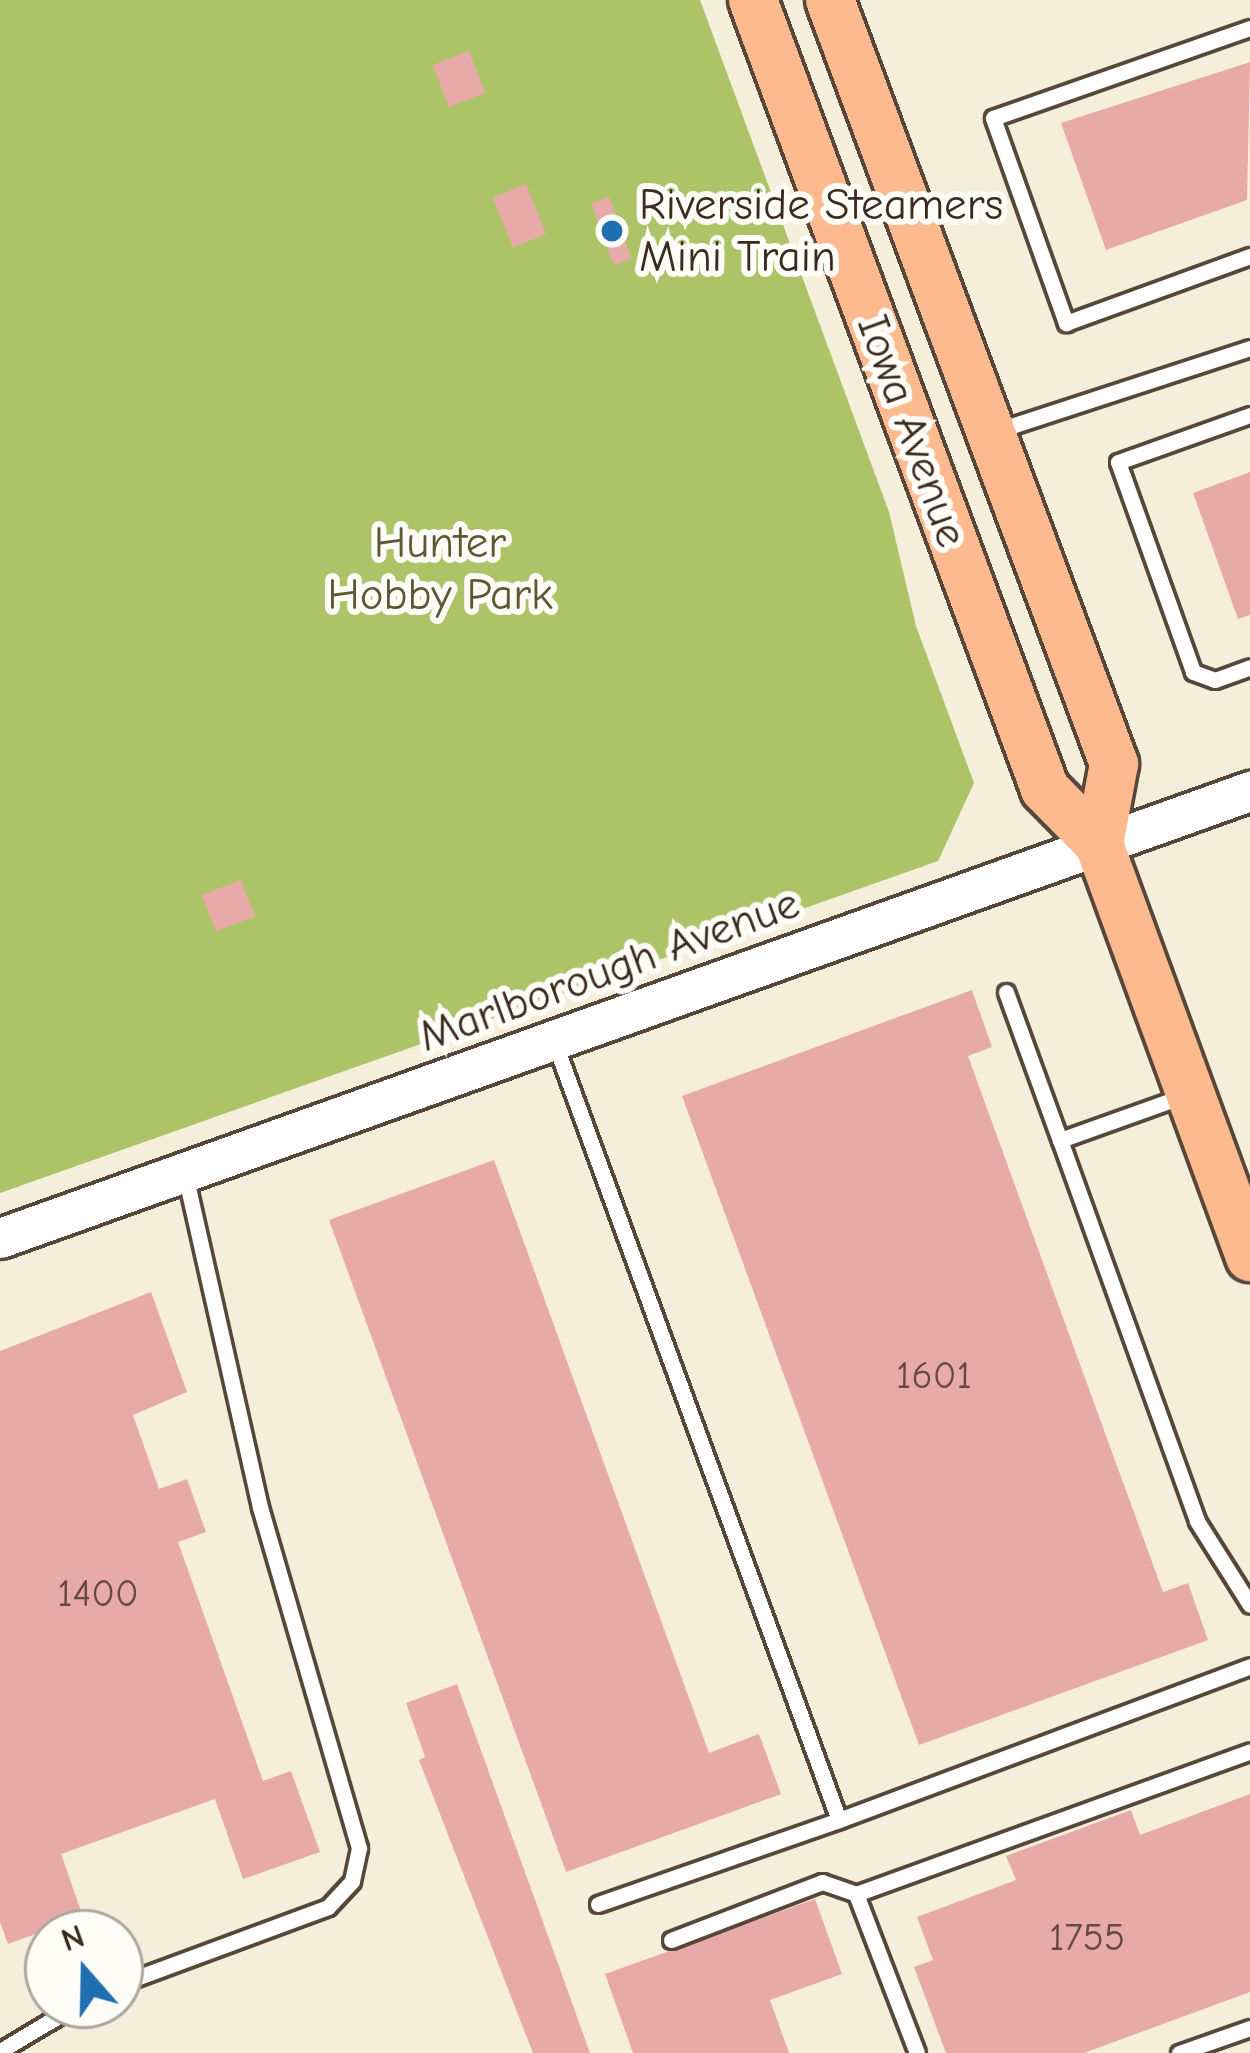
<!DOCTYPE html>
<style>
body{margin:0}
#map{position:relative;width:1250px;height:2053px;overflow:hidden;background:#f5eedb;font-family:"Comic Neue",sans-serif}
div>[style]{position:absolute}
.green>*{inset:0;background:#acc368}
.building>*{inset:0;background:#e8aaa8;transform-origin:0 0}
.roads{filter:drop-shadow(3px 0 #57473a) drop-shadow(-3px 0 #57473a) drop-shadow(0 3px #57473a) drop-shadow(0 -3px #57473a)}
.service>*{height:15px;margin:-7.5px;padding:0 7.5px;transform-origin:7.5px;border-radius:7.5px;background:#fff}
.tertiary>*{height:39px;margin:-19.5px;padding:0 19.5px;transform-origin:19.5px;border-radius:19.5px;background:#fff}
.primary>*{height:48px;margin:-24px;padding:0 24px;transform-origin:24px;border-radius:24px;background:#fcba8e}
.dots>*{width:33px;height:33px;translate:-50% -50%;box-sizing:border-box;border:6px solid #fdfcf7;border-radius:50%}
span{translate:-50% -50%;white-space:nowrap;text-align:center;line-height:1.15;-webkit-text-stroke:12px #fdfcf7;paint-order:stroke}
.number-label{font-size:39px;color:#664a40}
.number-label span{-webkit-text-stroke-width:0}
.poi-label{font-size:45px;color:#3b2a1e}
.left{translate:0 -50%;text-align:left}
.street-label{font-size:45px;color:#3b2a1e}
.park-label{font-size:45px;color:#5d5834}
.north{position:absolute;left:24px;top:1909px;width:120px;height:120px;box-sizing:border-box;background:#fdfcf7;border:3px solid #afa8a0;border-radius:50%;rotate:340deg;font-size:33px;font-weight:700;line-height:48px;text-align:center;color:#3b2a1e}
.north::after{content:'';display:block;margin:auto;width:42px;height:54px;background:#1f6fb2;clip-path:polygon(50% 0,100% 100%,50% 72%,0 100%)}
</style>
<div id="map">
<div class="green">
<i style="clip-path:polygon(0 0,700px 0,889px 512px,916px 626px,974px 783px,938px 861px,0 1193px)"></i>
</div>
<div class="building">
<i style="left:469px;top:51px;width:45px;height:39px;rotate:69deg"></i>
<i style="clip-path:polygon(1250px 62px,1247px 200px,1106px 250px,1061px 123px)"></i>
<i style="left:526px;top:184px;width:54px;height:36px;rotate:68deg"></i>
<i style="left:609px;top:197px;width:66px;height:19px;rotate:70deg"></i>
<i style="clip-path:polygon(1250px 472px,1250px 615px,1238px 619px,1193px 493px)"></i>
<i style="left:241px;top:880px;width:39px;height:42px;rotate:69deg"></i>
<i style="clip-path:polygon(972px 990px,992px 1047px,968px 1056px,1066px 1326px,1163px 1592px,1188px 1583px,1208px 1640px,919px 1745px,682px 1096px)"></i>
<i style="clip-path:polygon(494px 1160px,709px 1753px,759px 1734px,781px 1794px,566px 1872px,329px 1220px)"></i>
<i style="clip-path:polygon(151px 1292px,187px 1392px,133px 1415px,159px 1489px,187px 1479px,206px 1532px,178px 1542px,215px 1646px,263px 1781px,291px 1771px,320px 1852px,243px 1879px,215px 1799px,61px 1854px,83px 1917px,8px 1944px,0 1922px,0 1351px)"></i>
<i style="clip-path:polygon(457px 1684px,556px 1958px,590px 2053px,533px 2053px,419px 1760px,425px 1757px,406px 1703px)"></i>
<i style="clip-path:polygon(1250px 1794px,1250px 1992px,1084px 2053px,946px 2053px,914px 1967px,933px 1960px,917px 1917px,1016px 1880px,1006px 1856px,1131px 1810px,1140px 1835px)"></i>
<i style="clip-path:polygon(815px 1899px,842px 1974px,770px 2000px,789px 2053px,633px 2053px,605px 1974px)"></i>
</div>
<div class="roads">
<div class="service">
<i style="left:1250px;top:28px;width:272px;rotate:160.7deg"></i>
<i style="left:993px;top:118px;width:218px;rotate:70.4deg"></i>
<i style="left:1066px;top:323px;width:196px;rotate:-20deg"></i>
<i style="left:1250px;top:415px;width:140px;rotate:160.4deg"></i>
<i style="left:1118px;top:462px;width:223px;rotate:70.3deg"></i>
<i style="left:1193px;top:672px;width:23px;rotate:20deg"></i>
<i style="left:1215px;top:680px;width:37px;rotate:-20deg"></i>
<i style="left:996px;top:431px;width:267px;rotate:-18.1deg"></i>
<i style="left:1006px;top:992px;width:158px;rotate:70deg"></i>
<i style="left:555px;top:1044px;width:826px;rotate:69.9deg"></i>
<i style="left:839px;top:1820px;width:439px;rotate:-20.5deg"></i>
<i style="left:1186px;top:1095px;width:134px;rotate:160.3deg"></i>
<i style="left:1060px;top:1140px;width:405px;rotate:70.2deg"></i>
<i style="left:1197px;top:1521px;width:99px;rotate:57.8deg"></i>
<i style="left:856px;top:1894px;width:170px;rotate:69deg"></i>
<i style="left:598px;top:1904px;width:255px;rotate:-19.2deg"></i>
<i style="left:671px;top:1940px;width:162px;rotate:-21deg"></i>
<i style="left:822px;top:1882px;width:36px;rotate:19deg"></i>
<i style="left:856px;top:1894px;width:419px;rotate:-19.9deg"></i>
<i style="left:120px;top:1984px;width:222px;rotate:-20.3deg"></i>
<i style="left:328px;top:1907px;width:35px;rotate:-47deg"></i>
<i style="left:352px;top:1881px;width:34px;rotate:-78deg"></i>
<i style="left:359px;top:1848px;width:355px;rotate:-106.2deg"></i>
<i style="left:260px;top:1507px;width:340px;rotate:-102.7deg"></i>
<i style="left:0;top:2051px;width:90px;rotate:-30.9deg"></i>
<i style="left:1179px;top:2053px;width:75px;rotate:-19.4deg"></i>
</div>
<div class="tertiary">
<i style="left:0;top:1238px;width:1328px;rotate:-19.68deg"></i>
</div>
<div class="primary">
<i style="left:753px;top:0;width:841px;rotate:69.69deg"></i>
<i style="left:1045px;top:789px;width:77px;rotate:45.5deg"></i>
<i style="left:1099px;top:844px;width:440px;rotate:69.9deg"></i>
<i style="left:830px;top:0;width:815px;rotate:69.61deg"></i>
<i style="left:1114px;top:764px;width:81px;rotate:100.6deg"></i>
</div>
</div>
<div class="dots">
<i style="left:612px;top:231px;background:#1f6fb2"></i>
</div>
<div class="number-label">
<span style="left:934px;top:1376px">1601</span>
<span style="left:98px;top:1594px">1400</span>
<span style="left:1087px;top:1938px">1755</span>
</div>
<div class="poi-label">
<span class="left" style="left:639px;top:231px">Riverside Steamers<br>Mini Train</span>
</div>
<div class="street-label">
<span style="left:912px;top:431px;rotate:70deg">Iowa Avenue</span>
<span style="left:609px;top:970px;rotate:-20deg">Marlborough Avenue</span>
</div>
<div class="park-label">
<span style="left:440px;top:569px">Hunter<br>Hobby Park</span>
</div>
<div class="north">N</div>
</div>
